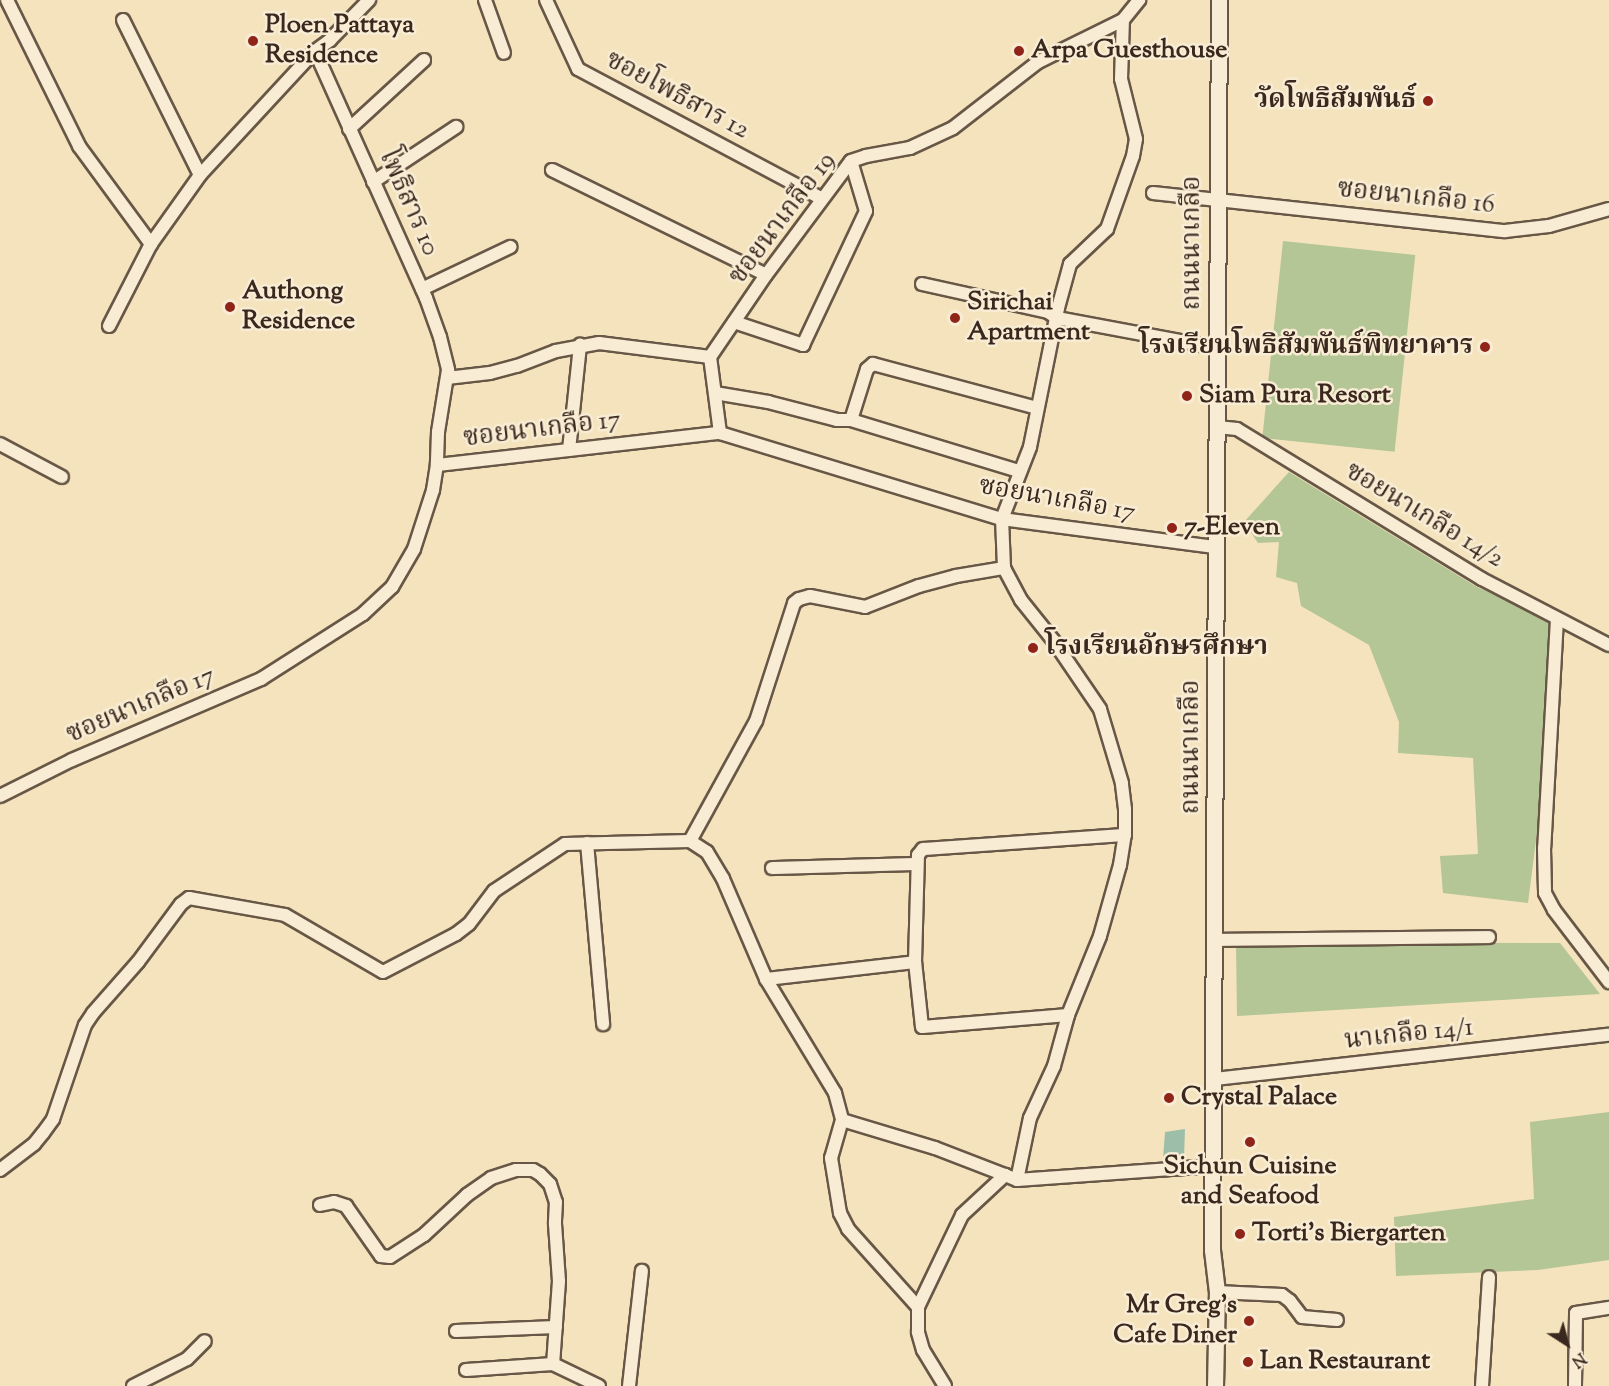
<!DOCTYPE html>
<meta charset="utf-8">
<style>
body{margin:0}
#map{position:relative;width:1609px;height:1386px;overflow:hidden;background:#f4e3bd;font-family:"Sorts Mill Goudy","Noto Serif Thai",serif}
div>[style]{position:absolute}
.green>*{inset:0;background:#b4c596;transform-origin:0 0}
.water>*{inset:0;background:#9dbfaa}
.roads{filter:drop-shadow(2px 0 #685746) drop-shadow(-2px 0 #685746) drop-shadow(0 2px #685746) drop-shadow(0 -2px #685746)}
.minor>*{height:12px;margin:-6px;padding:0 6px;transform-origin:6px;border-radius:6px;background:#f8edd4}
.tertiary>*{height:15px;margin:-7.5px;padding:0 7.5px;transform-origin:7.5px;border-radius:7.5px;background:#f8edd4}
.dots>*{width:16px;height:16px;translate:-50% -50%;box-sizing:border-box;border:3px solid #f8edd4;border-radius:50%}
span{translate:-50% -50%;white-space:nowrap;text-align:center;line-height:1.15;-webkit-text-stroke:5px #f8edd4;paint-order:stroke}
.poi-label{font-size:26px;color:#3a281e;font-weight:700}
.left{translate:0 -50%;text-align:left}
.right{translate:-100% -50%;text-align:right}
.street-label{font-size:26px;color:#3a281e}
.north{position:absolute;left:1537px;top:1314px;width:60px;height:60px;-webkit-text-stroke:4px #f8edd4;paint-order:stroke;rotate:144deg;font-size:16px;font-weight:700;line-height:24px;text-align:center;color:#3a281e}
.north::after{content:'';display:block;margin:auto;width:21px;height:27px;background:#3a281e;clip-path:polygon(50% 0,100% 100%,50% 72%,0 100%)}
</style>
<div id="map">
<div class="green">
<i style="left:1283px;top:241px;width:133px;height:198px;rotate:6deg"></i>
<i style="clip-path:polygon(1289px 472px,1477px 587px,1549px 619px,1544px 778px,1528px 903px,1443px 893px,1440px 856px,1478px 854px,1473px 758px,1398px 753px,1399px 722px,1369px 645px,1301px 606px,1297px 583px,1276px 577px,1279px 542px,1258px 543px,1244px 522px)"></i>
<i style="clip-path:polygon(1236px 942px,1560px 943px,1600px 994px,1237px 1016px)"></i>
<i style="clip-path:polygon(1609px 1112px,1609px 1260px,1538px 1270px,1396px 1276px,1394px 1217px,1534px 1199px,1530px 1122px)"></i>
</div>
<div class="water">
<i style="clip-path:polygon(1185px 1129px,1184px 1158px,1163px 1159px,1165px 1132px)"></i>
</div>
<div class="roads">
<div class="minor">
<i style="left:7px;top:0;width:163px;rotate:63.7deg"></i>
<i style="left:79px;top:146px;width:122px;rotate:53.7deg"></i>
<i style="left:485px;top:0;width:56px;rotate:70.3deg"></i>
<i style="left:546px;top:0;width:76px;rotate:65.1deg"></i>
<i style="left:578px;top:69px;width:275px;rotate:28deg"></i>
<i style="left:123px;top:20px;width:173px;rotate:63.6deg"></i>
<i style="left:315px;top:51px;width:271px;rotate:65.8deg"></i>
<i style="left:426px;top:298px;width:41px;rotate:70.3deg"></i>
<i style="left:440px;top:337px;width:34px;rotate:76deg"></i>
<i style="left:448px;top:370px;width:63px;rotate:99.2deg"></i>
<i style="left:438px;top:432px;width:33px;rotate:92deg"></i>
<i style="left:349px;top:129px;width:102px;rotate:-42.6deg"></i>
<i style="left:552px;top:170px;width:238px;rotate:26.1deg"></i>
<i style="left:373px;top:182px;width:100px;rotate:-33.5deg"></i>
<i style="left:1153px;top:193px;width:354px;rotate:6.2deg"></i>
<i style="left:1505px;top:231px;width:44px;rotate:-6.5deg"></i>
<i style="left:1549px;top:226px;width:62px;rotate:-15.8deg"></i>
<i style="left:922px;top:284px;width:129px;rotate:12.5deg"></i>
<i style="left:1048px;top:312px;width:11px;rotate:34deg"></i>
<i style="left:1057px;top:318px;width:163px;rotate:10.6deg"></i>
<i style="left:422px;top:289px;width:98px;rotate:-25.5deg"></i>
<i style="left:734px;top:322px;width:73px;rotate:18.4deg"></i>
<i style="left:803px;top:345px;width:148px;rotate:-64.8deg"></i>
<i style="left:866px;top:211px;width:52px;rotate:-106.7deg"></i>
<i style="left:109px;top:326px;width:92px;rotate:-62.9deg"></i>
<i style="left:151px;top:244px;width:85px;rotate:-54.6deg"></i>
<i style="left:200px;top:175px;width:169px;rotate:-47.2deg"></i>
<i style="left:315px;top:51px;width:19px;rotate:-36deg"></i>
<i style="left:330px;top:40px;width:56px;rotate:-45.7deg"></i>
<i style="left:710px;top:357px;width:77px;rotate:82.5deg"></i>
<i style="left:447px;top:378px;width:43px;rotate:-6.6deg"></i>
<i style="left:490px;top:373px;width:28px;rotate:-15deg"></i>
<i style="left:517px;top:366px;width:42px;rotate:-21deg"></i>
<i style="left:556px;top:351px;width:44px;rotate:-10.5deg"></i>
<i style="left:599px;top:343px;width:112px;rotate:7.2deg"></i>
<i style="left:710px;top:357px;width:99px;rotate:-55.7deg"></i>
<i style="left:766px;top:275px;width:142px;rotate:-53.3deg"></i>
<i style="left:851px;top:161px;width:16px;rotate:-18deg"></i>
<i style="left:866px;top:156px;width:45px;rotate:-10.3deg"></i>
<i style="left:910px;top:148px;width:47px;rotate:-24.9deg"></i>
<i style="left:953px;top:128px;width:108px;rotate:-37.8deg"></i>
<i style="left:1038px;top:62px;width:95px;rotate:-26.3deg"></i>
<i style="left:1123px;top:20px;width:26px;rotate:-51deg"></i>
<i style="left:715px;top:393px;width:54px;rotate:9.6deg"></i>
<i style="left:768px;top:402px;width:71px;rotate:14.6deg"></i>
<i style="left:837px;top:420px;width:14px"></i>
<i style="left:851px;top:420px;width:176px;rotate:16.9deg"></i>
<i style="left:851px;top:420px;width:53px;rotate:-72.6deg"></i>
<i style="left:867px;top:369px;width:8px;rotate:-40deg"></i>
<i style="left:873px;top:364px;width:170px;rotate:15deg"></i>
<i style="left:1217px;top:427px;width:20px;rotate:6deg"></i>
<i style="left:1237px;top:429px;width:287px;rotate:31.5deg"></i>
<i style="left:1482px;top:579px;width:143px;rotate:27.5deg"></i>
<i style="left:0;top:444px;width:70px;rotate:28deg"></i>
<i style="left:569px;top:450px;width:106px;rotate:-84deg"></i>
<i style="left:1557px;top:619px;width:229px;rotate:93.2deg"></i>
<i style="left:1544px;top:848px;width:45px;rotate:88.7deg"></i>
<i style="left:1545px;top:893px;width:19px;rotate:62deg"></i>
<i style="left:1554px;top:910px;width:91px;rotate:52.6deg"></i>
<i style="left:0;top:796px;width:80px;rotate:-26.6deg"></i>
<i style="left:72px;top:760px;width:206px;rotate:-23.2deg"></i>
<i style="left:261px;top:679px;width:121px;rotate:-32.5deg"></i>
<i style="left:363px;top:614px;width:40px;rotate:-43deg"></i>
<i style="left:392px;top:587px;width:44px;rotate:-59.9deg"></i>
<i style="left:414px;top:549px;width:62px;rotate:-72.1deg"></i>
<i style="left:433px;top:490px;width:25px;rotate:-81deg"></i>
<i style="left:437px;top:465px;width:285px;rotate:-6.5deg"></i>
<i style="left:720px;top:433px;width:295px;rotate:17deg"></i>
<i style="left:1002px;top:519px;width:216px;rotate:7.5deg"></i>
<i style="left:690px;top:841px;width:137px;rotate:-61.2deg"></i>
<i style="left:756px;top:721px;width:124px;rotate:-72.1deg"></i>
<i style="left:794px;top:603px;width:6px;rotate:-39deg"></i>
<i style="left:799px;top:599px;width:11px;rotate:-15deg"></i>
<i style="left:810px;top:596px;width:56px;rotate:11.3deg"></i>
<i style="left:865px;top:607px;width:58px;rotate:-21.3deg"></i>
<i style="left:919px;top:586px;width:38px;rotate:-15deg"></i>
<i style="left:956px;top:576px;width:49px;rotate:-9.5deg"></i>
<i style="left:587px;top:843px;width:182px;rotate:84.9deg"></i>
<i style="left:772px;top:868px;width:145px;rotate:-1.6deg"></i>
<i style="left:1215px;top:940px;width:274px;rotate:-0.6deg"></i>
<i style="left:766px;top:979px;width:150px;rotate:-6.5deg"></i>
<i style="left:1068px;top:1015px;width:146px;rotate:175.3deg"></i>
<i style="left:922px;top:1027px;width:65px;rotate:-96.1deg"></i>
<i style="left:915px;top:962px;width:107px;rotate:-88.4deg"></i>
<i style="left:918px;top:855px;width:8px;rotate:-50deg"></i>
<i style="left:923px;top:849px;width:202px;rotate:-4deg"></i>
<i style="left:1214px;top:1079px;width:397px;rotate:-6.4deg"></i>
<i style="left:842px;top:1120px;width:97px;rotate:16.8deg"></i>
<i style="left:935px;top:1148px;width:75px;rotate:21.1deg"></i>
<i style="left:0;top:1170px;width:43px;rotate:-37.4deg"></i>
<i style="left:34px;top:1144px;width:14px;rotate:-51deg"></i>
<i style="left:43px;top:1133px;width:17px;rotate:-54deg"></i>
<i style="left:53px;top:1119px;width:99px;rotate:-71.2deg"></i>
<i style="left:85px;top:1025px;width:14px;rotate:-56deg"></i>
<i style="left:93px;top:1013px;width:68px;rotate:-48.6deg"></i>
<i style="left:138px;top:962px;width:72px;rotate:-53.4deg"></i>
<i style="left:181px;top:904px;width:10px;rotate:-37deg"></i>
<i style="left:189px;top:898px;width:97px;rotate:10deg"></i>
<i style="left:285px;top:915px;width:113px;rotate:30.2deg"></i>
<i style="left:383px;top:972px;width:82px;rotate:-27.5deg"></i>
<i style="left:456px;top:934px;width:16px;rotate:-38deg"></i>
<i style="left:469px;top:924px;width:41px;rotate:-52.9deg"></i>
<i style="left:494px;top:891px;width:85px;rotate:-33.5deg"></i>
<i style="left:565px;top:844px;width:125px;rotate:-1.4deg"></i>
<i style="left:690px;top:841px;width:20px;rotate:33deg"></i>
<i style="left:707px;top:852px;width:31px;rotate:59deg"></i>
<i style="left:723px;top:879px;width:109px;rotate:66.7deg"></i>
<i style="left:766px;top:979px;width:133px;rotate:58.8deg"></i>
<i style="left:835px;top:1093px;width:28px;rotate:75deg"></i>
<i style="left:842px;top:1120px;width:40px;rotate:106deg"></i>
<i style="left:831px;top:1158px;width:56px;rotate:80.7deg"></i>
<i style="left:840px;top:1213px;width:18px;rotate:63deg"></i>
<i style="left:848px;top:1229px;width:105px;rotate:48.1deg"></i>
<i style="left:1017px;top:1180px;width:63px;rotate:-78.2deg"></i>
<i style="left:1030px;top:1118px;width:57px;rotate:-65.2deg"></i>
<i style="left:1054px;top:1066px;width:53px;rotate:-74.6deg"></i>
<i style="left:1068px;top:1015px;width:85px;rotate:-67.9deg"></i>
<i style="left:1100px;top:936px;width:74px;rotate:-74.3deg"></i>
<i style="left:1120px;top:865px;width:30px;rotate:-81deg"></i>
<i style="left:1125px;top:835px;width:26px;rotate:-90deg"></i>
<i style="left:1125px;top:809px;width:26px;rotate:-97deg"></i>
<i style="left:1122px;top:783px;width:77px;rotate:-106.6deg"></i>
<i style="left:1100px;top:709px;width:83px;rotate:-124.3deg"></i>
<i style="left:1053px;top:640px;width:51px;rotate:-128.7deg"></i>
<i style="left:1021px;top:600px;width:36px;rotate:-118deg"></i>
<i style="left:1004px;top:568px;width:49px;rotate:-92.3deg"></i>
<i style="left:1002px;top:519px;width:77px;rotate:-68.7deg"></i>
<i style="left:1030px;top:447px;width:142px;rotate:-78.6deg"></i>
<i style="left:1058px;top:308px;width:46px;rotate:-74.7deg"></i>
<i style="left:1070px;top:264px;width:51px;rotate:-43.4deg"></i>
<i style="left:1107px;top:229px;width:77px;rotate:-70.4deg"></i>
<i style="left:1133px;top:156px;width:17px;rotate:-80deg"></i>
<i style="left:1136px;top:139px;width:62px;rotate:-104deg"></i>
<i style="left:1121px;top:79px;width:59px;rotate:-88.1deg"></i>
<i style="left:320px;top:1205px;width:14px;rotate:-12deg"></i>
<i style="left:334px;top:1202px;width:13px;rotate:18deg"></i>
<i style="left:346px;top:1206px;width:61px;rotate:55deg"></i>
<i style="left:381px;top:1256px;width:9px;rotate:6deg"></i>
<i style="left:390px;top:1257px;width:40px;rotate:-32.9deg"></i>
<i style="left:424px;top:1235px;width:59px;rotate:-42.9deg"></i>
<i style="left:467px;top:1195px;width:29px;rotate:-35deg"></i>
<i style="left:491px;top:1178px;width:26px;rotate:-18deg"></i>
<i style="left:516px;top:1170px;width:17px"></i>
<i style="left:533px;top:1170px;width:8px;rotate:30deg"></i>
<i style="left:540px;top:1174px;width:14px;rotate:45deg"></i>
<i style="left:550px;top:1184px;width:19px;rotate:72deg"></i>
<i style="left:556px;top:1202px;width:22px;rotate:93deg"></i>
<i style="left:555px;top:1224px;width:57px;rotate:86deg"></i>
<i style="left:559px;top:1281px;width:83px;rotate:94.1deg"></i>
<i style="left:1217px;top:1292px;width:65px;rotate:2.6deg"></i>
<i style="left:1282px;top:1295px;width:10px;rotate:37deg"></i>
<i style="left:1290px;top:1301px;width:20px;rotate:53deg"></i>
<i style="left:1302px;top:1317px;width:35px;rotate:5deg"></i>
<i style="left:456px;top:1331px;width:100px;rotate:-2.3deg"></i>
<i style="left:466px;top:1370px;width:87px;rotate:-3.9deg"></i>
<i style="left:553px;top:1364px;width:51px;rotate:25.6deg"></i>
<i style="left:133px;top:1386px;width:60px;rotate:-26.6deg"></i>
<i style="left:187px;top:1359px;width:25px;rotate:-45deg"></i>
<i style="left:629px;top:1386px;width:116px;rotate:-83.6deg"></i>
<i style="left:945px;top:1386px;width:42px;rotate:-121.4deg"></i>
<i style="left:923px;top:1350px;width:19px;rotate:-106deg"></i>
<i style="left:918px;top:1332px;width:25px;rotate:-90deg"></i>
<i style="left:918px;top:1307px;width:102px;rotate:-64.4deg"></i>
<i style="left:962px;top:1215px;width:59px;rotate:-42.9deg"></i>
<i style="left:1005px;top:1175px;width:13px;rotate:23deg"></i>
<i style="left:1017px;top:1180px;width:197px;rotate:-4.1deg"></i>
<i style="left:1482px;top:1386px;width:109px;rotate:-86.3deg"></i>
<i style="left:1575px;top:1386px;width:73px;rotate:-89.2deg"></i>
<i style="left:1576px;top:1313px;width:33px;rotate:-9deg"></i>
</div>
<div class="tertiary">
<i style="left:1215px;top:1386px;width:94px;rotate:-88.8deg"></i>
<i style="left:1217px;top:1292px;width:42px;rotate:-96.8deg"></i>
<i style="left:1212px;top:1250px;width:1250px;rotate:-89.68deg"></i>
</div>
</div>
<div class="dots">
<i style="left:253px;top:41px;background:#8f2418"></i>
<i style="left:1019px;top:51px;background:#8f2418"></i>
<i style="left:1428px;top:101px;background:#8f2418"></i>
<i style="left:230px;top:307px;background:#8f2418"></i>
<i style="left:955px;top:318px;background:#8f2418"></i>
<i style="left:1485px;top:347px;background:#8f2418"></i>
<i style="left:1187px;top:396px;background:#8f2418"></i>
<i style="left:1172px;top:528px;background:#8f2418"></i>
<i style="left:1033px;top:648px;background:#8f2418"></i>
<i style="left:1169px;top:1098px;background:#8f2418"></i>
<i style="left:1250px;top:1142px;background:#8f2418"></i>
<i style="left:1240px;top:1234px;background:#8f2418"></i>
<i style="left:1249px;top:1321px;background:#8f2418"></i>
<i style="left:1248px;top:1362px;background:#8f2418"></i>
</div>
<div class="poi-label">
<span class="left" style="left:265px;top:41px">Ploen Pattaya<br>Residence</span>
<span class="left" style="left:1031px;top:51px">Arpa Guesthouse</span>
<span class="right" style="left:1416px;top:101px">วัดโพธิสัมพันธ์</span>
<span class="left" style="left:242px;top:307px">Authong<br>Residence</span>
<span class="left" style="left:967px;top:318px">Sirichai<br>Apartment</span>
<span class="right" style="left:1473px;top:347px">โรงเรียนโพธิสัมพันธ์พิทยาคาร</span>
<span class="left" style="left:1199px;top:396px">Siam Pura Resort</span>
<span class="left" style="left:1184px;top:528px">7-Eleven</span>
<span class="left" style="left:1045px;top:648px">โรงเรียนอักษรศึกษา</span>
<span class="left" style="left:1181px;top:1098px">Crystal Palace</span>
<span style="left:1250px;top:1182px">Sichun Cuisine<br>and Seafood</span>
<span class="left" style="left:1252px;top:1234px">Torti's Biergarten</span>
<span class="right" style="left:1237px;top:1321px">Mr Greg's<br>Cafe Diner</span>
<span class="left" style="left:1260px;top:1362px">Lan Restaurant</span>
</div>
<div class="street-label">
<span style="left:677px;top:96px;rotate:28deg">ซอยโพธิสาร 12</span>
<span style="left:1416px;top:198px;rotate:6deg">ซอยนาเกลือ 16</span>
<span style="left:408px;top:203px;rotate:66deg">โพธิสาร 10</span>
<span style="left:783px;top:219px;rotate:-53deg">ซอยนาเกลือ 19</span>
<span style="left:1193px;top:243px;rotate:-90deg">ถนนนาเกลือ</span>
<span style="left:542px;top:430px;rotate:-7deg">ซอยนาเกลือ 17</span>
<span style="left:1057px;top:500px;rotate:10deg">ซอยนาเกลือ 17</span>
<span style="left:1424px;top:516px;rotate:31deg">ซอยนาเกลือ 14/2</span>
<span style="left:141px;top:706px;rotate:-23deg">ซอยนาเกลือ 17</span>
<span style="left:1192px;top:747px;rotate:-90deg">ถนนนาเกลือ</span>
<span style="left:1409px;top:1035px;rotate:-6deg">นาเกลือ 14/1</span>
</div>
<div class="north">N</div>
</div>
